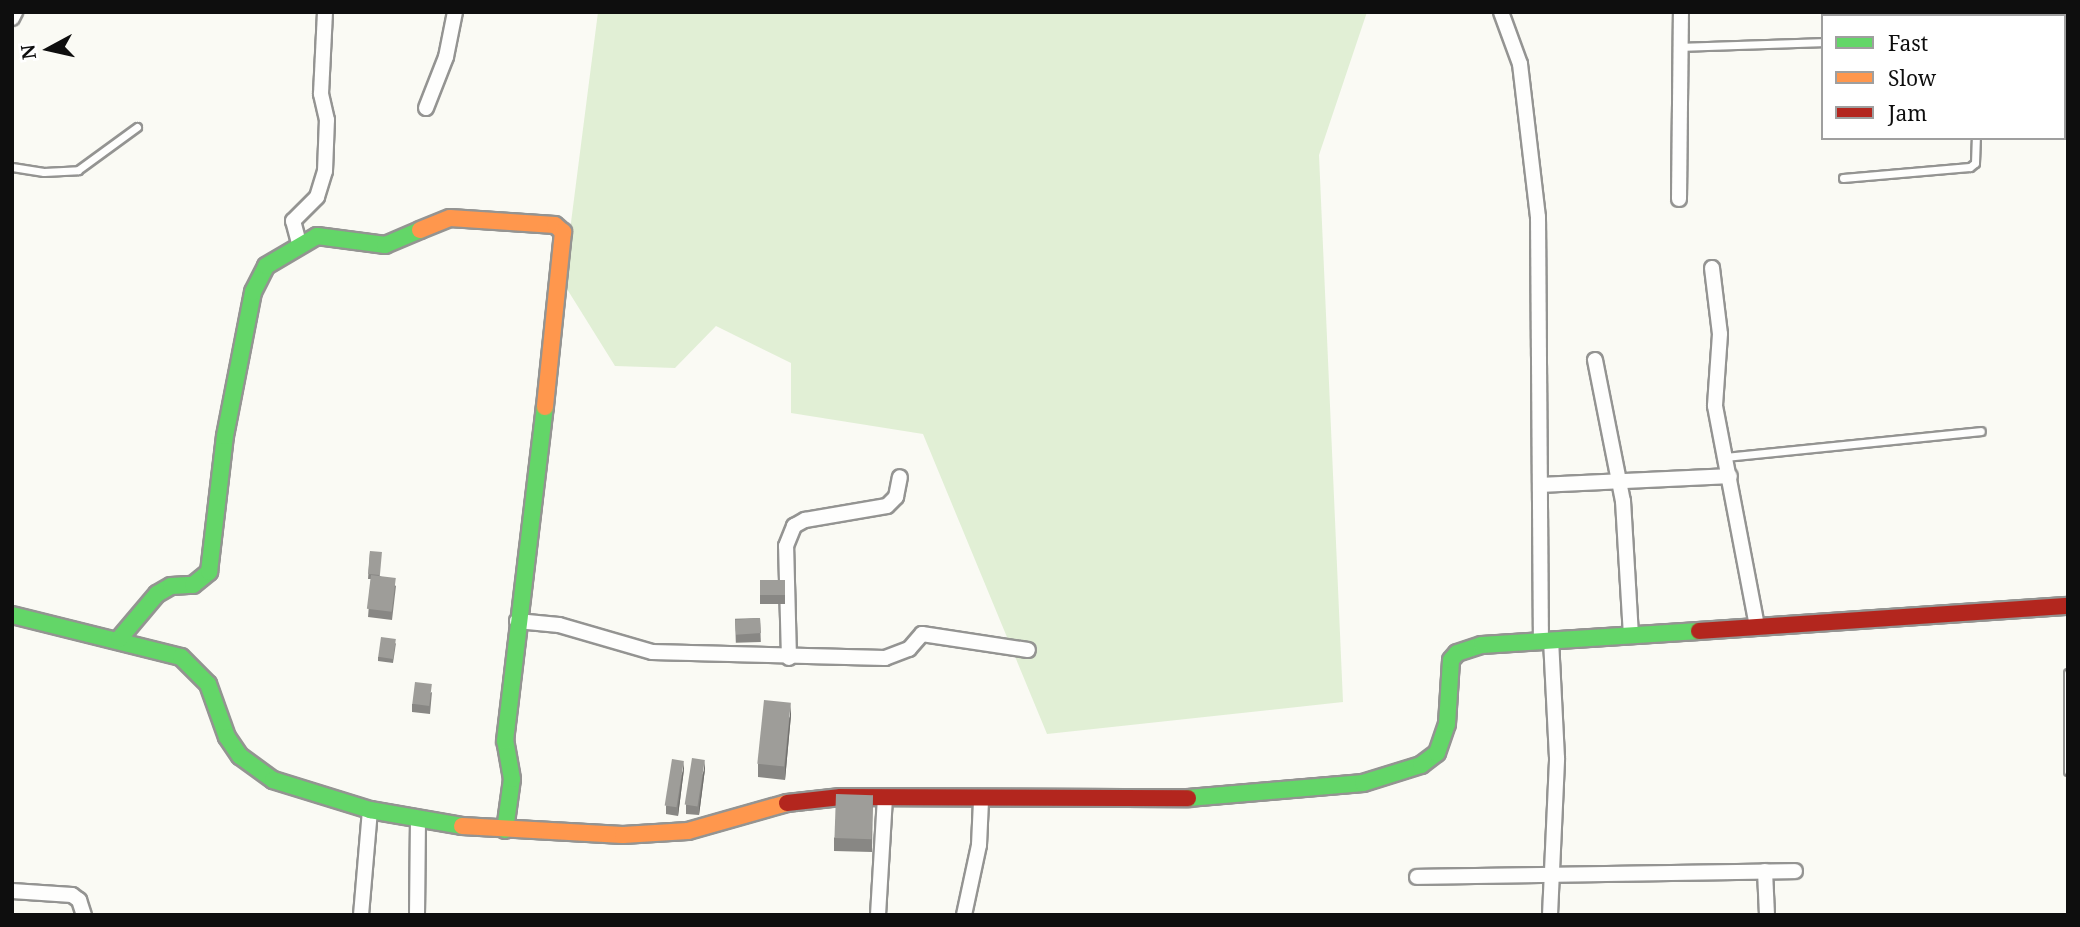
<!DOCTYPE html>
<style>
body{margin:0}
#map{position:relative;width:2080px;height:927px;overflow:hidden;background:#fafaf4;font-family:"Noto Serif",serif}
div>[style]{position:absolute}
.green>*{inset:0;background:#e1efd5}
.roads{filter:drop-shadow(2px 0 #949492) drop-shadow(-2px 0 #949492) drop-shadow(0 2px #949492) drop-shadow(0 -2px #949492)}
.lane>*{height:7px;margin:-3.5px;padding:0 3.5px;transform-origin:3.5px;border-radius:3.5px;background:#fefefd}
.street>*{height:14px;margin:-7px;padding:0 7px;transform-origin:7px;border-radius:7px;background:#fefefd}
.fast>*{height:16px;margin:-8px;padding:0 8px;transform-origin:8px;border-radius:8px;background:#63d668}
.slow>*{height:16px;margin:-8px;padding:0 8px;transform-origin:8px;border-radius:8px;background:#ff974d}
.jam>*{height:16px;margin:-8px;padding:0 8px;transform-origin:8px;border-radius:8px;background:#b3261e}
.wall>*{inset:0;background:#888784;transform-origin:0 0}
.shaded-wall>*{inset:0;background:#6f6e6b}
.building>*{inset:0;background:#9e9d99;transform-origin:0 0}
span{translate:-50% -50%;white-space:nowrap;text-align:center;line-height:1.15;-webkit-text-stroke:7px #fff;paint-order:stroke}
.frame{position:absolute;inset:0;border:14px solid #0e0e0e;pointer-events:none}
.legend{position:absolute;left:1821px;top:14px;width:245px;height:126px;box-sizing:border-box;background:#fff;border:2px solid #9f9f9f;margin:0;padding:9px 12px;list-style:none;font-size:21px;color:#0e0e0e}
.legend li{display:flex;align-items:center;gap:14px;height:35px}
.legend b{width:35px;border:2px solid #9f9f9f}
.north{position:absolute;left:14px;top:14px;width:70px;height:70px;-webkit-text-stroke:5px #fff;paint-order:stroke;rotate:262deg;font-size:19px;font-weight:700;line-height:28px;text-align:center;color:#0e0e0e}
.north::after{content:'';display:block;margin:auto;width:24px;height:32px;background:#0e0e0e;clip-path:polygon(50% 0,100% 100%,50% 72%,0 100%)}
</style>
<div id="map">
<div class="green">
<i style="clip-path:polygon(598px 12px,1367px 12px,1319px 155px,1343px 702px,1047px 734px,923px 434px,791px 413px,791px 363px,716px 326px,675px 368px,615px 366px,567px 289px,569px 238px)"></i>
</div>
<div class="roads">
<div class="lane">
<i style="left:1681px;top:47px;width:142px;rotate:-2deg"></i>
<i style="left:2064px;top:101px;width:4px"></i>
<i style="left:12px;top:167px;width:32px;rotate:9deg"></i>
<i style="left:44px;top:172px;width:34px;rotate:-3deg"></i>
<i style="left:78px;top:170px;width:73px;rotate:-36.1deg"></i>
<i style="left:1843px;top:178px;width:127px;rotate:-5deg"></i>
<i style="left:1970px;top:167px;width:6px;rotate:-39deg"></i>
<i style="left:1975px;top:163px;width:25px;rotate:-88deg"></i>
<i style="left:1726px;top:457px;width:256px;rotate:-5.8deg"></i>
<i style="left:2068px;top:673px;width:98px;rotate:90deg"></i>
</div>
<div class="street">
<i style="left:1501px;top:12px;width:55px;rotate:69.9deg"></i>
<i style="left:1520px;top:64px;width:154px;rotate:83.3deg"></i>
<i style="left:1538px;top:217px;width:424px;rotate:89.6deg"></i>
<i style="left:12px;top:18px;width:7px;rotate:-63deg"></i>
<i style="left:426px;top:108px;width:55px;rotate:-68.6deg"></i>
<i style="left:446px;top:57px;width:46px;rotate:-78.7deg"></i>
<i style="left:1679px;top:199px;width:187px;rotate:-89.4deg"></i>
<i style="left:299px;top:243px;width:23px;rotate:-105deg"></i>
<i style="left:293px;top:221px;width:34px;rotate:-45deg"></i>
<i style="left:317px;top:197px;width:27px;rotate:-73deg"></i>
<i style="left:325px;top:171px;width:51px;rotate:-87.8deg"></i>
<i style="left:327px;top:120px;width:27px;rotate:-103deg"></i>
<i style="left:321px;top:94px;width:82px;rotate:-87.2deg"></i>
<i style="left:1712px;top:268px;width:66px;rotate:83.1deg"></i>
<i style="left:1720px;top:334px;width:72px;rotate:94deg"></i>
<i style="left:1715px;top:406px;width:225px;rotate:79.2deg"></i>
<i style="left:1595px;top:360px;width:144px;rotate:78.8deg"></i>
<i style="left:1623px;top:501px;width:134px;rotate:86.6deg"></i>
<i style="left:1541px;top:485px;width:189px;rotate:-2.7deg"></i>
<i style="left:517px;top:621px;width:42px;rotate:5.4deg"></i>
<i style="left:559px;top:625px;width:97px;rotate:16.2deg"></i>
<i style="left:652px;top:652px;width:233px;rotate:1.5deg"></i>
<i style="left:885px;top:658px;width:26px;rotate:-21deg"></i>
<i style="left:909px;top:649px;width:20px;rotate:-49deg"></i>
<i style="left:922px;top:634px;width:107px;rotate:8.6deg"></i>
<i style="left:789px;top:658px;width:112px;rotate:-91.5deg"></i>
<i style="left:786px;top:546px;width:22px;rotate:-68deg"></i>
<i style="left:794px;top:526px;width:13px;rotate:-29deg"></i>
<i style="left:805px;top:520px;width:83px;rotate:-9.7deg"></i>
<i style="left:887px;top:506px;width:13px;rotate:-45deg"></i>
<i style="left:896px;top:497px;width:20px;rotate:-79deg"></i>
<i style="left:1765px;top:871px;width:44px;rotate:87.4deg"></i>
<i style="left:1417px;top:877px;width:378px;rotate:-0.9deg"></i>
<i style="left:12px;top:891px;width:60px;rotate:3.8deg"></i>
<i style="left:72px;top:895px;width:9px;rotate:36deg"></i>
<i style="left:79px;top:900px;width:16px;rotate:72deg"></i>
<i style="left:361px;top:915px;width:105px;rotate:-85.1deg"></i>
<i style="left:417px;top:915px;width:97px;rotate:-89.4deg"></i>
<i style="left:878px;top:915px;width:118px;rotate:-86.6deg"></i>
<i style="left:964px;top:915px;width:72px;rotate:-77.9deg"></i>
<i style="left:979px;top:845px;width:44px;rotate:-87.4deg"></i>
<i style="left:1550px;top:915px;width:157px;rotate:-87.4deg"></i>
<i style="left:1557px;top:758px;width:118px;rotate:-92.9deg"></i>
</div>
<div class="fast">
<i style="left:12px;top:615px;width:174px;rotate:14deg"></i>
<i style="left:181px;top:657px;width:38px;rotate:45deg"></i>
<i style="left:208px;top:684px;width:56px;rotate:70.3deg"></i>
<i style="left:227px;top:737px;width:23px;rotate:56deg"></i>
<i style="left:240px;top:756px;width:41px;rotate:36deg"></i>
<i style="left:273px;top:780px;width:102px;rotate:17.2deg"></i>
<i style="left:370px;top:810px;width:93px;rotate:9.9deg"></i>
<i style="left:119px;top:639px;width:59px;rotate:-49.8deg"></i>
<i style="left:157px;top:594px;width:16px;rotate:-30deg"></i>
<i style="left:171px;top:586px;width:22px;rotate:-3deg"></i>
<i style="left:193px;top:585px;width:21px;rotate:-39deg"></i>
<i style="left:209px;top:572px;width:137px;rotate:-83.3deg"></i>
<i style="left:225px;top:436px;width:147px;rotate:-79deg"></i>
<i style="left:253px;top:292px;width:29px;rotate:-63deg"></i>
<i style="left:266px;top:266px;width:59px;rotate:-30.5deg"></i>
<i style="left:317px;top:236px;width:69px;rotate:7.5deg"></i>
<i style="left:385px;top:245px;width:38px;rotate:-23deg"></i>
<i style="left:1188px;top:798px;width:176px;rotate:-4.9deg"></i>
<i style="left:1363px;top:783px;width:61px;rotate:-17.2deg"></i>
<i style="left:1421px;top:765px;width:20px;rotate:-37deg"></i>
<i style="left:1437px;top:753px;width:31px;rotate:-71deg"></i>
<i style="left:1447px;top:724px;width:64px;rotate:-86.4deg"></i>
<i style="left:1451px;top:660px;width:9px;rotate:-49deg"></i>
<i style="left:1457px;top:653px;width:26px;rotate:-18deg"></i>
<i style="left:1482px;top:645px;width:217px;rotate:-3.7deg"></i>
<i style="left:505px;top:830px;width:51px;rotate:-82.2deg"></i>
<i style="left:512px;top:779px;width:39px;rotate:-100deg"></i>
<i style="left:505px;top:741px;width:336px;rotate:-83.2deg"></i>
</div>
<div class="slow">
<i style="left:420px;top:230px;width:32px;rotate:-22deg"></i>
<i style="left:450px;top:218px;width:105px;rotate:3.8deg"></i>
<i style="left:555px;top:225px;width:11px;rotate:41deg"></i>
<i style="left:563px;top:232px;width:176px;rotate:95.9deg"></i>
<i style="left:462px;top:826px;width:161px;rotate:3.2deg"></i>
<i style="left:623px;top:835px;width:65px;rotate:-3.5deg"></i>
<i style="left:688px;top:831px;width:103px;rotate:-15.8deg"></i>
</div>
<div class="jam">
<i style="left:1699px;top:631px;width:370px;rotate:-3.9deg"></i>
<i style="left:787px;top:803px;width:54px;rotate:-6.3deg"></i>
<i style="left:841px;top:797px;width:347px;rotate:0.2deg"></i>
</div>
</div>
<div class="wall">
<i style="clip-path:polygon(370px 551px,380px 576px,396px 586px,392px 620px,368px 617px,371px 579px,368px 579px)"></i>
<i style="left:785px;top:580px;width:24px;height:25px;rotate:90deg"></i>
<i style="left:760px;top:618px;width:24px;height:25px;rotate:88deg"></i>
<i style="clip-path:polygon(396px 643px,393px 663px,378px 661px,378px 657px)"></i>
<i style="clip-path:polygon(432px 692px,430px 714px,412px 712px,412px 704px)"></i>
<i style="clip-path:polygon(791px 715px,785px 780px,758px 777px,758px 764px)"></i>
<i style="clip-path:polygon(684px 769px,678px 816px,666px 814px,666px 806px)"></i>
<i style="clip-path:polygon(705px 769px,699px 815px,686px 814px,686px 805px)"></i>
<i style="clip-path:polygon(873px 795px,872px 852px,834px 851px,834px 838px)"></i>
</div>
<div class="shaded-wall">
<i style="clip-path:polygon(791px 703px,791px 715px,785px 780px,785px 767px)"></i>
<i style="clip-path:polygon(705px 760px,705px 769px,699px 815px,699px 807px)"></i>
<i style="clip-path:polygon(684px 761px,684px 769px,678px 816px,678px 807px)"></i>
</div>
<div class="building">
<i style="left:370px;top:551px;width:12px;height:23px;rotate:5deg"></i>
<i style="left:371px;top:575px;width:25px;height:34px;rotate:7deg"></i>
<i style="left:785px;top:580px;width:15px;height:25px;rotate:90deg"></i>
<i style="left:760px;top:618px;width:15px;height:25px;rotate:86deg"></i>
<i style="left:381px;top:637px;width:15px;height:20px;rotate:8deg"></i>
<i style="left:415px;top:682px;width:17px;height:22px;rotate:7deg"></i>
<i style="left:764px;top:700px;width:27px;height:64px;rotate:6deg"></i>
<i style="left:692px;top:758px;width:13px;height:47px;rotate:9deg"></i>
<i style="left:672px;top:759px;width:12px;height:47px;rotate:9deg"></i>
<i style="left:836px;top:794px;width:37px;height:44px;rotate:2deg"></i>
</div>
<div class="frame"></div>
<ul class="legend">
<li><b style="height:9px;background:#63d668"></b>Fast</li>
<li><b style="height:9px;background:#ff974d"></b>Slow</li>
<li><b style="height:9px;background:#b3261e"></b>Jam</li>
</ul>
<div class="north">N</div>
</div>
